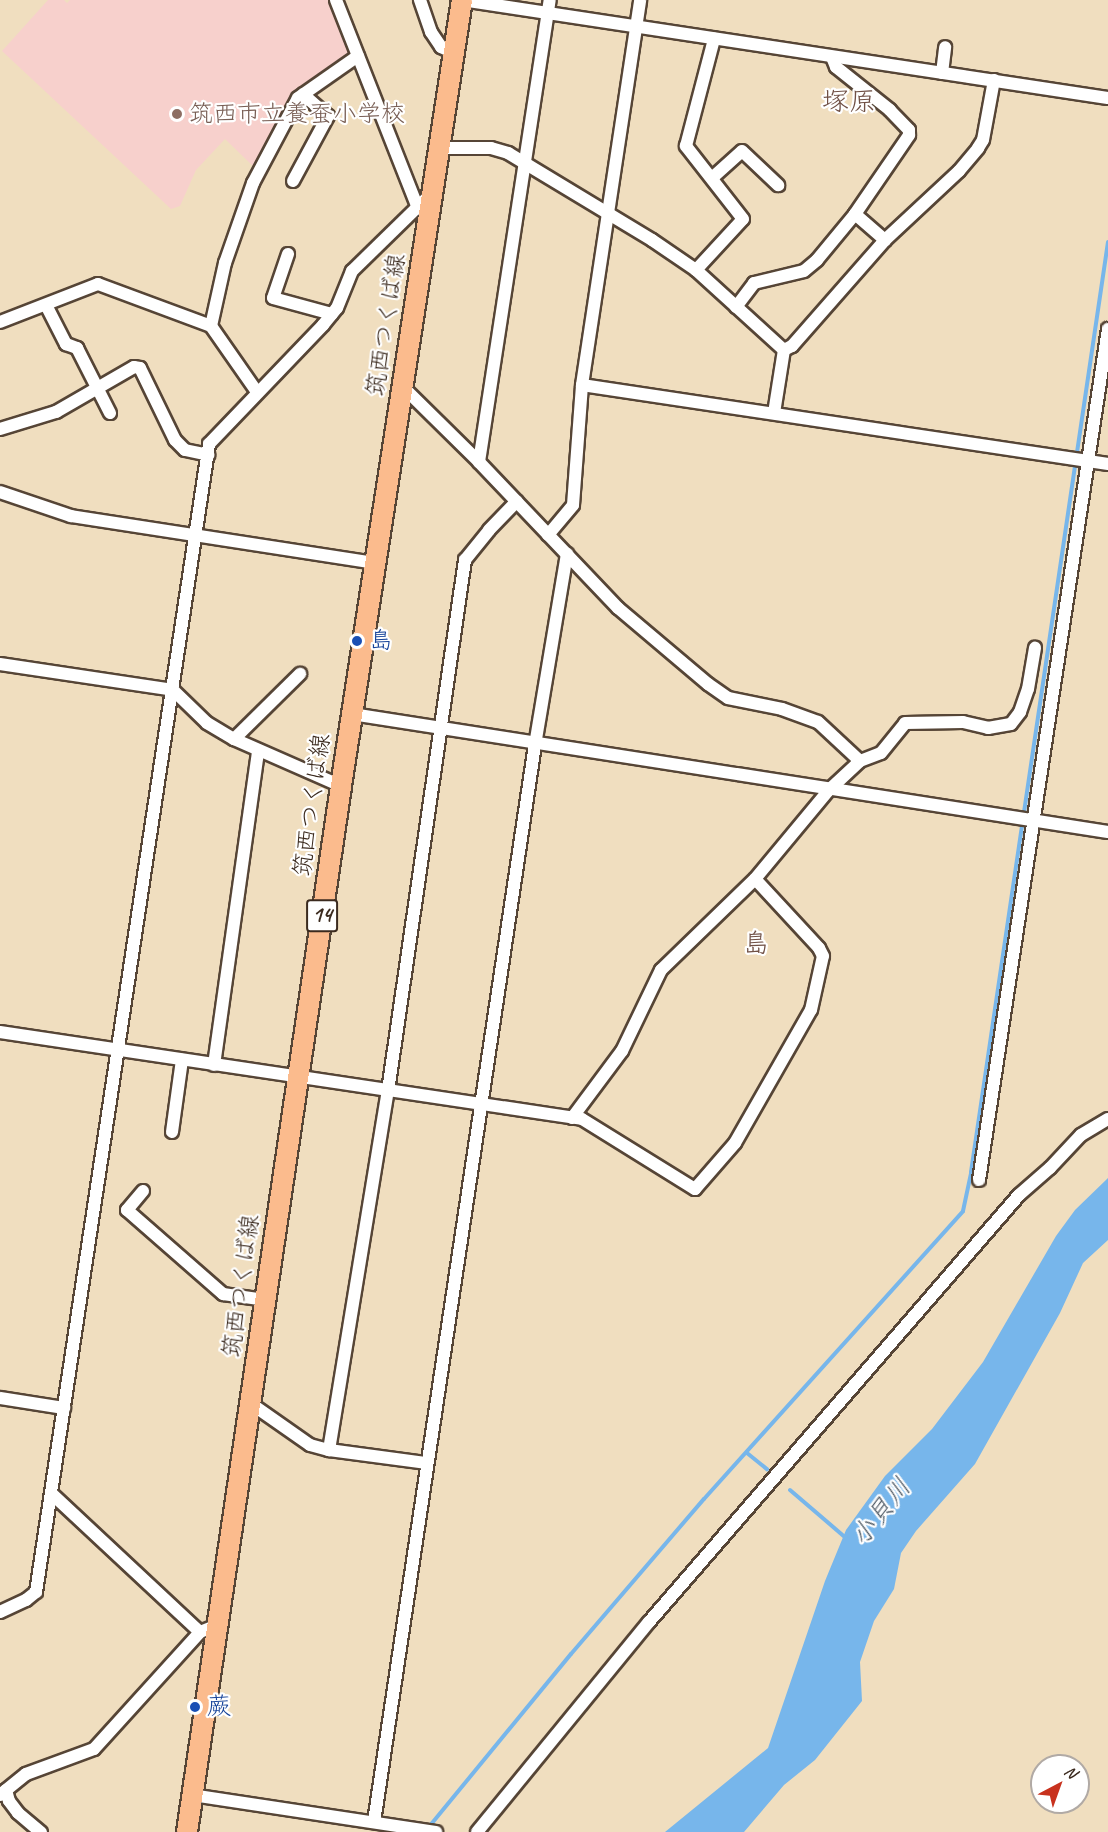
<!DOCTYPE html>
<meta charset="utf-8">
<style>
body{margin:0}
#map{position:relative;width:1108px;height:1832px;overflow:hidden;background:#f0debf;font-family:Caveat,"Klee One",sans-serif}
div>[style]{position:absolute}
.built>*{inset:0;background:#f7d0cc}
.water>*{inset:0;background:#77b6eb}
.stream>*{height:4px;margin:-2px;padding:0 2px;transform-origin:2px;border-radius:2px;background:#77b6eb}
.roads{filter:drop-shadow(2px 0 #564536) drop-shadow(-2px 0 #564536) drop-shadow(0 2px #564536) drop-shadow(0 -2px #564536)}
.minor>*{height:12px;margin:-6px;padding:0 6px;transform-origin:6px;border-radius:6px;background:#fff}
.primary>*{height:20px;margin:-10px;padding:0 10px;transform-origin:10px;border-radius:10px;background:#fbbb8d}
.dots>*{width:16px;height:16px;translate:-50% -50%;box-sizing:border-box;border:3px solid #fff;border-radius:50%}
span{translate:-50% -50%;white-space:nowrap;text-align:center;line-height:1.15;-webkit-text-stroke:4.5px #fff;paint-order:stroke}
.shield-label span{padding:2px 4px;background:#fff;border:2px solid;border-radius:4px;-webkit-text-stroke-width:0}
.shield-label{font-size:22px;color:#3b2a1e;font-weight:700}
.education-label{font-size:24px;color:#785e54}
.left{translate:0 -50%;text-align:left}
.street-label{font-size:24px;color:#3b2a1e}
.transit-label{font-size:24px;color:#164399}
.water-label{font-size:26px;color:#505b66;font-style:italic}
.quarter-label{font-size:27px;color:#705045}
.north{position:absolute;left:1030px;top:1754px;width:60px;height:60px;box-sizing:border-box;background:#fff;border:2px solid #b1aaa5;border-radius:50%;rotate:41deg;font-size:16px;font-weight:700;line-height:24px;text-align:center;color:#3b2a1e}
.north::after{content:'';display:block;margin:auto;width:21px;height:27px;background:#c8321e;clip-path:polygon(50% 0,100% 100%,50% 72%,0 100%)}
</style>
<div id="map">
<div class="built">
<i style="clip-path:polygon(48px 0,64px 0,67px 3px,70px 0,331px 0,350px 51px,348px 56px,293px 96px,255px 168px,225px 139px,196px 170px,180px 206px,171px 209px,2px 51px)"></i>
</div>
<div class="water">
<i style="clip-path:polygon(1108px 1178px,1108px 1240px,1083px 1263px,1060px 1313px,975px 1464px,916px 1531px,901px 1553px,894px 1589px,874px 1621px,860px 1662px,862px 1701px,815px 1760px,784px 1785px,744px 1832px,665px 1832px,768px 1748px,825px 1581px,846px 1530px,885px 1476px,932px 1429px,983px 1362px,1056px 1236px,1075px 1210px)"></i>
</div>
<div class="stream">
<i style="left:747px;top:1453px;width:26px;rotate:39deg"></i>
<i style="left:790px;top:1490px;width:74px;rotate:40.6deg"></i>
<i style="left:428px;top:1828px;width:225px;rotate:-50.6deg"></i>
<i style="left:571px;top:1654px;width:204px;rotate:-49.4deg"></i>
<i style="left:704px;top:1499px;width:387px;rotate:-48deg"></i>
<i style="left:963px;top:1211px;width:40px;rotate:-78deg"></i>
<i style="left:971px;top:1172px;width:940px;rotate:-81.62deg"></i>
</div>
<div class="roads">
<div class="minor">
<i style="left:336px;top:0;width:224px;rotate:68.5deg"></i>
<i style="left:420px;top:0;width:34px;rotate:71deg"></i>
<i style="left:431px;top:32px;width:18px;rotate:56deg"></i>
<i style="left:441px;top:47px;width:14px;rotate:25deg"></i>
<i style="left:462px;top:0;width:653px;rotate:8.63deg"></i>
<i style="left:942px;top:73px;width:26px;rotate:-83deg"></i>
<i style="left:438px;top:148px;width:53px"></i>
<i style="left:491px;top:148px;width:18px;rotate:16deg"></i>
<i style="left:508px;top:153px;width:168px;rotate:31.1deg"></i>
<i style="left:652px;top:240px;width:53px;rotate:34.3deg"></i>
<i style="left:696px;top:270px;width:119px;rotate:42.3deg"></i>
<i style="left:712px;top:178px;width:40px;rotate:-42deg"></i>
<i style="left:742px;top:151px;width:50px;rotate:43.4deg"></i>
<i style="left:293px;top:181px;width:74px;rotate:-61.7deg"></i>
<i style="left:328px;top:116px;width:33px;rotate:-139deg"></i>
<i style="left:855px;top:214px;width:40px;rotate:41deg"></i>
<i style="left:288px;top:254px;width:46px;rotate:108.8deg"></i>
<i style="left:273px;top:298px;width:61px;rotate:15.2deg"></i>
<i style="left:696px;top:270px;width:69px;rotate:-47.3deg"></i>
<i style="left:743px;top:219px;width:93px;rotate:-128deg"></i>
<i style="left:686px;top:146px;width:111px;rotate:-75.3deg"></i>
<i style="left:46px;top:305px;width:44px;rotate:62.9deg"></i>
<i style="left:66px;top:344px;width:12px;rotate:20deg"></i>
<i style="left:77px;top:348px;width:73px;rotate:63.1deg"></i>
<i style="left:736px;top:307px;width:30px;rotate:-53deg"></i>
<i style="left:754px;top:283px;width:51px;rotate:-13.5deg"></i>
<i style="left:804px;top:271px;width:17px;rotate:-40deg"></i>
<i style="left:817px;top:260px;width:60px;rotate:-50.4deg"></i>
<i style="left:855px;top:214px;width:96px;rotate:-55.6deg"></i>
<i style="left:909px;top:135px;width:5px;rotate:-90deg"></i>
<i style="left:909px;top:130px;width:28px;rotate:-134deg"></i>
<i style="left:890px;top:110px;width:69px;rotate:-141.5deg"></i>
<i style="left:836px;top:67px;width:11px;rotate:-112deg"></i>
<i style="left:0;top:322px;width:105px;rotate:-21.2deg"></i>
<i style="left:98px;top:284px;width:121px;rotate:20.4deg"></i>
<i style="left:211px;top:326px;width:80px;rotate:55.1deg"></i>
<i style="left:211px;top:326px;width:65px;rotate:-77.5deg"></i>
<i style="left:225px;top:263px;width:85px;rotate:-70.7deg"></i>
<i style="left:253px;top:183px;width:96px;rotate:-62.1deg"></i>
<i style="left:298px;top:98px;width:73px;rotate:-35deg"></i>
<i style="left:784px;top:350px;width:9px;rotate:-27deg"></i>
<i style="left:792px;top:346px;width:141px;rotate:-48.7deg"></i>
<i style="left:885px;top:240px;width:101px;rotate:-43deg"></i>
<i style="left:959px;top:171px;width:30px;rotate:-50deg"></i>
<i style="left:978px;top:148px;width:9px;rotate:-58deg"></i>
<i style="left:983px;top:140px;width:61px;rotate:-79.6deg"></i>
<i style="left:582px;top:385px;width:532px;rotate:8.54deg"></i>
<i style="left:402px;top:386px;width:108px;rotate:44.6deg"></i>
<i style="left:479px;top:462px;width:202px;rotate:46.4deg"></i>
<i style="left:618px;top:608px;width:118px;rotate:40.2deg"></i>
<i style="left:708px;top:684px;width:24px;rotate:35deg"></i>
<i style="left:728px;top:698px;width:55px;rotate:11.5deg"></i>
<i style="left:782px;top:709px;width:38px;rotate:20deg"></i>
<i style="left:818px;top:722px;width:57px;rotate:42.9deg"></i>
<i style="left:774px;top:413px;width:64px;rotate:-81deg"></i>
<i style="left:0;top:429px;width:59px;rotate:-16.9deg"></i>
<i style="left:56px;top:412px;width:90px;rotate:-30deg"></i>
<i style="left:134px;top:367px;width:6px;rotate:9deg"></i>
<i style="left:140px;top:368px;width:80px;rotate:64.1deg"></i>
<i style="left:175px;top:440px;width:14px;rotate:45deg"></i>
<i style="left:185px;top:450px;width:24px;rotate:12deg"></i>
<i style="left:479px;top:462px;width:467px;rotate:-81.3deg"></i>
<i style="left:0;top:492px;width:75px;rotate:18.7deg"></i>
<i style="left:71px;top:516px;width:309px;rotate:8.8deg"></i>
<i style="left:548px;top:535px;width:39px;rotate:-50deg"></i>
<i style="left:573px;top:505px;width:120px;rotate:-85.7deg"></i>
<i style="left:582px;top:385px;width:389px;rotate:-81.4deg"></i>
<i style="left:0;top:664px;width:175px;rotate:8.5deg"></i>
<i style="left:173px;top:690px;width:47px;rotate:44.1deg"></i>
<i style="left:207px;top:723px;width:31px;rotate:31deg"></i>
<i style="left:234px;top:739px;width:117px;rotate:23.7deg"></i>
<i style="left:352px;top:714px;width:765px;rotate:8.87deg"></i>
<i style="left:234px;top:739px;width:93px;rotate:-44.6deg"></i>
<i style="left:0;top:1032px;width:588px;rotate:8.5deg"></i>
<i style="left:582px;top:1119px;width:133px;rotate:31.8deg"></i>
<i style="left:695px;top:1189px;width:61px;rotate:-49deg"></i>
<i style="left:735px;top:1143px;width:153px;rotate:-60.3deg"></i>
<i style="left:811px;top:1010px;width:55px;rotate:-77.5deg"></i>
<i style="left:823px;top:956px;width:9px;rotate:-117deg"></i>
<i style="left:819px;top:948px;width:94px;rotate:-132.8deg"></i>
<i style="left:214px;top:1065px;width:316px;rotate:-82deg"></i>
<i style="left:572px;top:1118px;width:84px;rotate:-53.3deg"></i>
<i style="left:622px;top:1051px;width:90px;rotate:-64.3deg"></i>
<i style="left:661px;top:970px;width:131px;rotate:-44.1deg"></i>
<i style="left:755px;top:879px;width:116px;rotate:-50.3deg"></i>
<i style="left:829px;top:790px;width:42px;rotate:-43.1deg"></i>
<i style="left:860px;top:761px;width:22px;rotate:-21deg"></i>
<i style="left:881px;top:753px;width:38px;rotate:-51deg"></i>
<i style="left:905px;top:723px;width:58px;rotate:-1deg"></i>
<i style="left:963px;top:722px;width:26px;rotate:13deg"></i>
<i style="left:988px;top:728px;width:23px;rotate:-10deg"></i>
<i style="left:1011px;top:724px;width:15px;rotate:-53deg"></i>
<i style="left:1020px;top:712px;width:24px;rotate:-71deg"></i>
<i style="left:1028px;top:689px;width:42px;rotate:-80.3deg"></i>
<i style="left:172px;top:1132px;width:73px;rotate:-82.1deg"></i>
<i style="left:979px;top:1180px;width:861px;rotate:-81.38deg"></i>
<i style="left:143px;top:1191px;width:25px;rotate:130deg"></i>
<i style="left:127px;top:1210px;width:128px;rotate:41.2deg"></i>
<i style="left:223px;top:1294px;width:42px;rotate:8.1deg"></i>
<i style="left:0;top:1398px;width:65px;rotate:8.9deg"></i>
<i style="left:250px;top:1403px;width:73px;rotate:35deg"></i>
<i style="left:310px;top:1445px;width:20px;rotate:15deg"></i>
<i style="left:329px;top:1450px;width:99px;rotate:7.6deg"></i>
<i style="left:329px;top:1450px;width:364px;rotate:-80.7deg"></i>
<i style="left:388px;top:1091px;width:537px;rotate:-81.75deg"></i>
<i style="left:465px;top:560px;width:38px;rotate:-51deg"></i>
<i style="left:489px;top:530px;width:40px;rotate:-46deg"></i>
<i style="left:52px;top:1494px;width:202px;rotate:43deg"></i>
<i style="left:0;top:1612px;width:29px;rotate:-25deg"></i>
<i style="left:26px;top:1600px;width:13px;rotate:-39deg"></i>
<i style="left:36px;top:1592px;width:1161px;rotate:-81.43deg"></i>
<i style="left:209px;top:444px;width:165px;rotate:-46.2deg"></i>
<i style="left:323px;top:325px;width:22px;rotate:-51deg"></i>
<i style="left:337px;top:308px;width:40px;rotate:-68deg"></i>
<i style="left:352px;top:271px;width:110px;rotate:-44.3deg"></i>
<i style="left:6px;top:1790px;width:11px;rotate:75deg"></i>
<i style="left:9px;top:1801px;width:15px;rotate:53deg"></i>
<i style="left:18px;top:1813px;width:30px;rotate:40deg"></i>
<i style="left:0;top:1795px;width:33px;rotate:-39deg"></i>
<i style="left:26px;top:1774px;width:72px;rotate:-20.2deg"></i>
<i style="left:94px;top:1749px;width:158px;rotate:-47.8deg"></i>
<i style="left:200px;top:1632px;width:18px;rotate:-22deg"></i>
<i style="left:192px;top:1795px;width:247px;rotate:8.6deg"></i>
<i style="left:374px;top:1822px;width:1089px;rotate:-81.5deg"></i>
<i style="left:535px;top:745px;width:194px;rotate:-80.5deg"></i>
<i style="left:477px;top:1832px;width:271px;rotate:-50.7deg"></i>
<i style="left:649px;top:1622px;width:565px;rotate:-49.09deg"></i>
<i style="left:1019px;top:1195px;width:41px;rotate:-41.1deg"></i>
<i style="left:1050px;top:1168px;width:45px;rotate:-46.8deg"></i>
<i style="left:1081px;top:1135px;width:31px;rotate:-31deg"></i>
</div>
<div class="primary">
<i style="left:187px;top:1832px;width:1057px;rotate:-81.62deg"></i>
<i style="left:341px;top:786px;width:795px;rotate:-81.25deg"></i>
</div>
</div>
<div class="dots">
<i style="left:177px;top:114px;background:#8d6e63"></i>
<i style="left:357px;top:641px;background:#1a4fb4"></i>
<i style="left:195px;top:1707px;background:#1a4fb4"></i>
</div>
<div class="shield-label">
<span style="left:322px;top:916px">14</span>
</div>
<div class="education-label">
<span class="left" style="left:189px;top:114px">筑西市立養蚕小学校</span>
</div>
<div class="street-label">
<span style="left:386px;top:325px;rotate:-81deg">筑西つくば線</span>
<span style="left:312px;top:805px;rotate:-82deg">筑西つくば線</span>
<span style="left:241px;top:1286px;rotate:-82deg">筑西つくば線</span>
</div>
<div class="transit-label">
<span class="left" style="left:369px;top:641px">島</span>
<span class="left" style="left:207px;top:1707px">蕨</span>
</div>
<div class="water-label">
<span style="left:881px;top:1512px;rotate:-51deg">小貝川</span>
</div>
<div class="quarter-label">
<span style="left:849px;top:102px">塚原</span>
<span style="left:756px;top:944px">島</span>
</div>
<div class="north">N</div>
</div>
